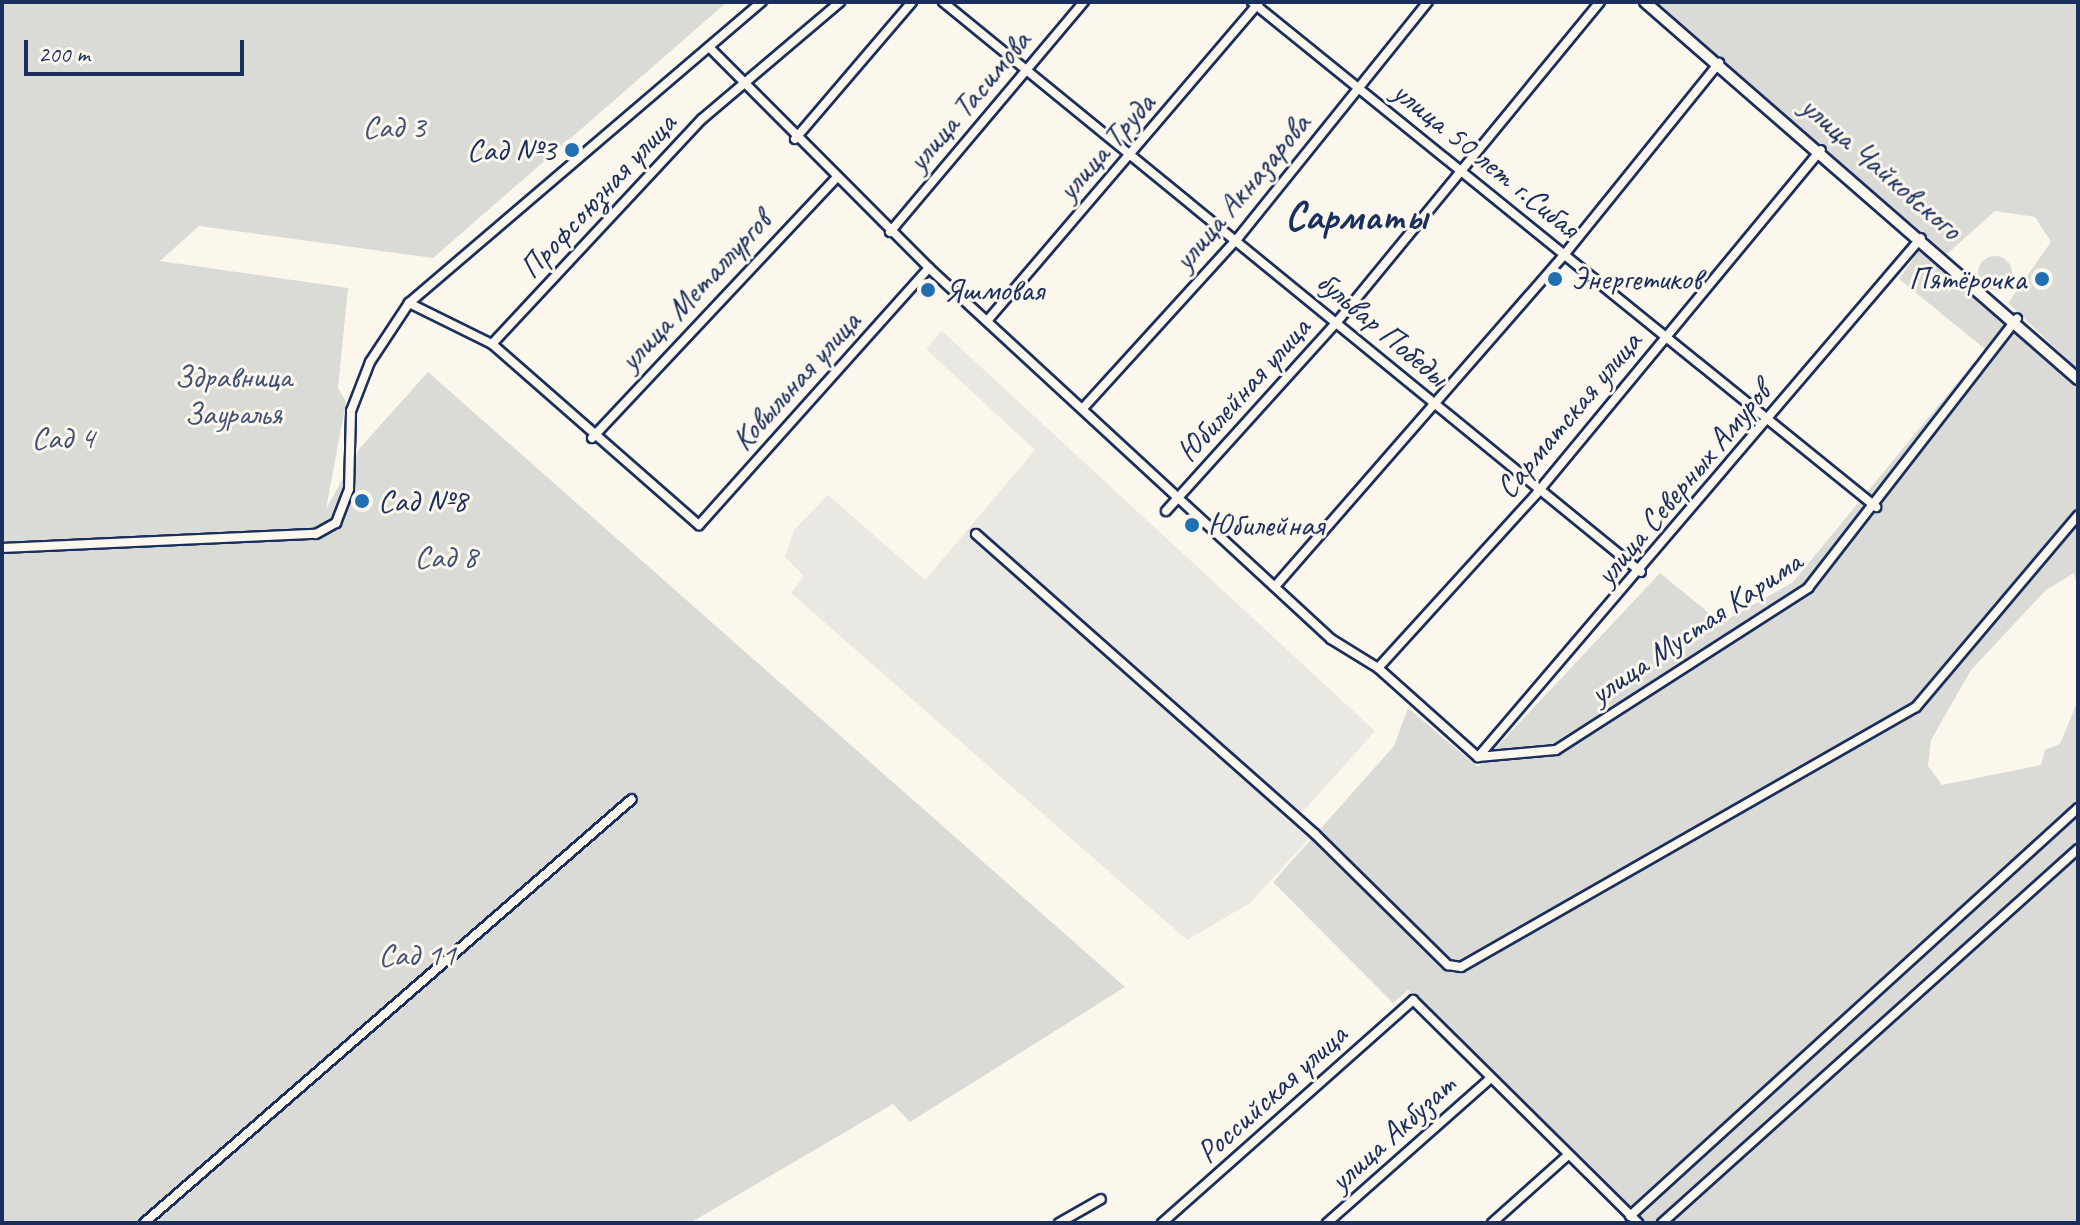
<!DOCTYPE html>
<meta charset="utf-8">
<style>
body{margin:0}
#map{position:relative;width:2080px;height:1225px;overflow:hidden;background:#fbf7ec;font-family:Caveat,sans-serif}
div>[style]{position:absolute}
.built>*{inset:0;background:#eae8e2}
.green>*{inset:0;background:#dadad7}
.round{border-radius:50%}
.roads{filter:drop-shadow(2px 0 #1b2f5e) drop-shadow(-2px 0 #1b2f5e) drop-shadow(0 2px #1b2f5e) drop-shadow(0 -2px #1b2f5e)}
.minor>*{height:8px;margin:-4px;padding:0 4px;transform-origin:4px;border-radius:4px;background:#fbf7ec}
.tertiary>*{height:10px;margin:-5px;padding:0 5px;transform-origin:5px;border-radius:5px;background:#fbf7ec}
.dots>*{width:22px;height:22px;translate:-50% -50%;box-sizing:border-box;border:4px solid #fbf7ec;border-radius:50%}
span{translate:-50% -50%;white-space:nowrap;text-align:center;line-height:1.15;-webkit-text-stroke:6px #fbf7ec;paint-order:stroke}
.street-label{font-size:32px;color:#1b2f5e}
.park-label{font-size:32px;color:#415176}
.poi-label{font-size:32px;color:#1b2f5e}
.right{translate:-100% -50%;text-align:right}
.left{translate:0 -50%;text-align:left}
.district-label{font-size:40px;color:#1b2f5e;font-weight:700}
.frame{position:absolute;inset:0;border:4px solid #1b2f5e;pointer-events:none}
.scale{position:absolute;left:24px;top:40px;width:220px;height:36px;box-sizing:border-box;border:4px solid #1b2f5e;border-top:0;padding-left:10px;font-size:24px;line-height:28px;white-space:nowrap;color:#1b2f5e;-webkit-text-stroke:6px #fbf7ec;paint-order:stroke}
</style>
<div id="map">
<div class="built">
<i style="clip-path:polygon(942px 331px,1375px 731px,1300px 815px,1316px 831px,1250px 903px,1187px 940px,791px 593px,804px 576px,785px 557px,794px 530px,828px 495px,925px 580px,1035px 450px,926px 349px)"></i>
</div>
<div class="green">
<i style="clip-path:polygon(2px 2px,727px 2px,433px 258px,199px 226px,160px 261px,348px 288px,338px 388px,346px 402px,326px 509px,359px 449px,428px 372px,1125px 987px,910px 1122px,893px 1104px,690px 1223px,2px 1223px)"></i>
<i style="clip-path:polygon(1653px 2px,2078px 2px,2078px 370px,2008px 303px,2051px 242px,2035px 217px,1995px 211px,1947px 254px)"></i>
<i style="clip-path:polygon(1920px 249px,2078px 387px,2078px 589px,2074px 573px,2046px 590px,1971px 670px,1931px 740px,1928px 766px,1942px 785px,2041px 765px,2045px 750px,2060px 744px,2078px 700px,2078px 852px,2071px 857px,2078px 864px,2078px 1223px,1645px 1223px,1408px 990px,1393px 1003px,1273px 882px,1394px 746px,1408px 708px,1478px 767px,1660px 573px,1721px 623px,1793px 582px,1985px 349px,1899px 279px)"></i>
<i class="round" style="left:1978px;top:256px;width:34px;height:34px"></i>
</div>
<div class="roads">
<div class="minor">
<i style="left:943px;top:2px;width:901px;rotate:39.24deg"></i>
<i style="left:1252px;top:2px;width:803px;rotate:38.98deg"></i>
<i style="left:709px;top:47px;width:312px;rotate:45.1deg"></i>
<i style="left:929px;top:268px;width:547px;rotate:42.7deg"></i>
<i style="left:1331px;top:639px;width:55px;rotate:31.7deg"></i>
<i style="left:1378px;top:668px;width:134px;rotate:41.7deg"></i>
<i style="left:795px;top:139px;width:180px;rotate:-49.5deg"></i>
<i style="left:890px;top:232px;width:301px;rotate:-49.9deg"></i>
<i style="left:409px;top:303px;width:93px;rotate:26.3deg"></i>
<i style="left:492px;top:344px;width:275px;rotate:41.2deg"></i>
<i style="left:699px;top:525px;width:345px;rotate:-48.2deg"></i>
<i style="left:987px;top:321px;width:418px;rotate:-49.5deg"></i>
<i style="left:492px;top:344px;width:308px;rotate:-47deg"></i>
<i style="left:702px;top:119px;width:181px;rotate:-40.3deg"></i>
<i style="left:1085px;top:406px;width:227px;rotate:-47.7deg"></i>
<i style="left:1238px;top:238px;width:303px;rotate:-51.2deg"></i>
<i style="left:592px;top:438px;width:355px;rotate:-46.8deg"></i>
<i style="left:1166px;top:511px;width:255px;rotate:-47.9deg"></i>
<i style="left:1337px;top:322px;width:414px;rotate:-50.6deg"></i>
<i style="left:976px;top:534px;width:453px;rotate:41.5deg"></i>
<i style="left:1315px;top:834px;width:187px;rotate:44.6deg"></i>
<i style="left:1448px;top:965px;width:13px;rotate:9deg"></i>
<i style="left:1461px;top:967px;width:524px;rotate:-29.74deg"></i>
<i style="left:1916px;top:707px;width:251px;rotate:-49.8deg"></i>
<i style="left:2px;top:548px;width:314px;rotate:-2.6deg"></i>
<i style="left:316px;top:534px;width:23px;rotate:-29deg"></i>
<i style="left:336px;top:523px;width:36px;rotate:-69deg"></i>
<i style="left:349px;top:489px;width:78px;rotate:-88.5deg"></i>
<i style="left:351px;top:411px;width:53px;rotate:-68.8deg"></i>
<i style="left:370px;top:362px;width:71px;rotate:-56.5deg"></i>
<i style="left:409px;top:303px;width:464px;rotate:-40.5deg"></i>
<i style="left:1278px;top:583px;width:435px;rotate:-48.9deg"></i>
<i style="left:1564px;top:255px;width:247px;rotate:-51.1deg"></i>
<i style="left:1378px;top:668px;width:236px;rotate:-47.7deg"></i>
<i style="left:1537px;top:493px;width:445px;rotate:-50.4deg"></i>
<i style="left:1478px;top:757px;width:78px;rotate:-5.1deg"></i>
<i style="left:1556px;top:750px;width:300px;rotate:-32.7deg"></i>
<i style="left:1808px;top:588px;width:341px;rotate:-52.2deg"></i>
<i style="left:1478px;top:757px;width:682px;rotate:-49.52deg"></i>
<i style="left:1630px;top:1216px;width:606px;rotate:-42.32deg"></i>
<i style="left:144px;top:1223px;width:646px;rotate:-40.99deg"></i>
<i style="left:1059px;top:1223px;width:48px;rotate:-29.7deg"></i>
<i style="left:1162px;top:1223px;width:336px;rotate:-41.6deg"></i>
<i style="left:1413px;top:1000px;width:317px;rotate:44.7deg"></i>
<i style="left:1327px;top:1223px;width:217px;rotate:-41.5deg"></i>
<i style="left:1492px;top:1223px;width:102px;rotate:-41.8deg"></i>
<i style="left:1662px;top:1223px;width:559px;rotate:-41.96deg"></i>
</div>
<div class="tertiary">
<i style="left:1645px;top:2px;width:574px;rotate:41.05deg"></i>
</div>
</div>
<div class="dots">
<i style="left:572px;top:150px;background:#1f6fb2"></i>
<i style="left:1555px;top:279px;background:#1f6fb2"></i>
<i style="left:2042px;top:279px;background:#1f6fb2"></i>
<i style="left:928px;top:290px;background:#1f6fb2"></i>
<i style="left:362px;top:501px;background:#1f6fb2"></i>
<i style="left:1192px;top:525px;background:#1f6fb2"></i>
</div>
<div class="street-label">
<span style="left:969px;top:101px;rotate:-50deg">улица Тасимова</span>
<span style="left:1106px;top:147px;rotate:-49deg">улица Труда</span>
<span style="left:1486px;top:160px;rotate:39deg">улица 50 лет г.Сибая</span>
<span style="left:1881px;top:168px;rotate:41deg">улица Чайковского</span>
<span style="left:1242px;top:192px;rotate:-50deg">улица Акназарова</span>
<span style="left:598px;top:196px;rotate:-47deg">Профсоюзная улица</span>
<span style="left:695px;top:291px;rotate:-47deg">улица Металлургов</span>
<span style="left:1382px;top:329px;rotate:40deg">бульвар Победы</span>
<span style="left:796px;top:381px;rotate:-48deg">Ковыльная улица</span>
<span style="left:1244px;top:390px;rotate:-48deg">Юбилейная улица</span>
<span style="left:1569px;top:415px;rotate:-50deg">Сарматская улица</span>
<span style="left:1683px;top:484px;rotate:-50deg">улица Северных Амуров</span>
<span style="left:1696px;top:628px;rotate:-34deg">улица Мустая Карима</span>
<span style="left:1272px;top:1094px;rotate:-42deg">Российская улица</span>
<span style="left:1393px;top:1133px;rotate:-42deg">улица Акбузат</span>
</div>
<div class="park-label">
<span style="left:394px;top:127px">Сад 3</span>
<span style="left:233px;top:396px">Здравница<br>Зауралья</span>
<span style="left:63px;top:438px">Сад 4</span>
<span style="left:446px;top:557px">Сад 8</span>
<span style="left:417px;top:955px">Сад 11</span>
</div>
<div class="poi-label">
<span class="right" style="left:556px;top:150px">Сад №3</span>
<span class="left" style="left:1571px;top:279px">Энергетиков</span>
<span class="right" style="left:2026px;top:279px">Пятёрочка</span>
<span class="left" style="left:944px;top:290px">Яшмовая</span>
<span class="left" style="left:378px;top:501px">Сад №8</span>
<span class="left" style="left:1208px;top:525px">Юбилейная</span>
</div>
<div class="district-label">
<span style="left:1356px;top:216px">Сарматы</span>
</div>
<div class="frame"></div>
<div class="scale">200 m</div>
</div>
